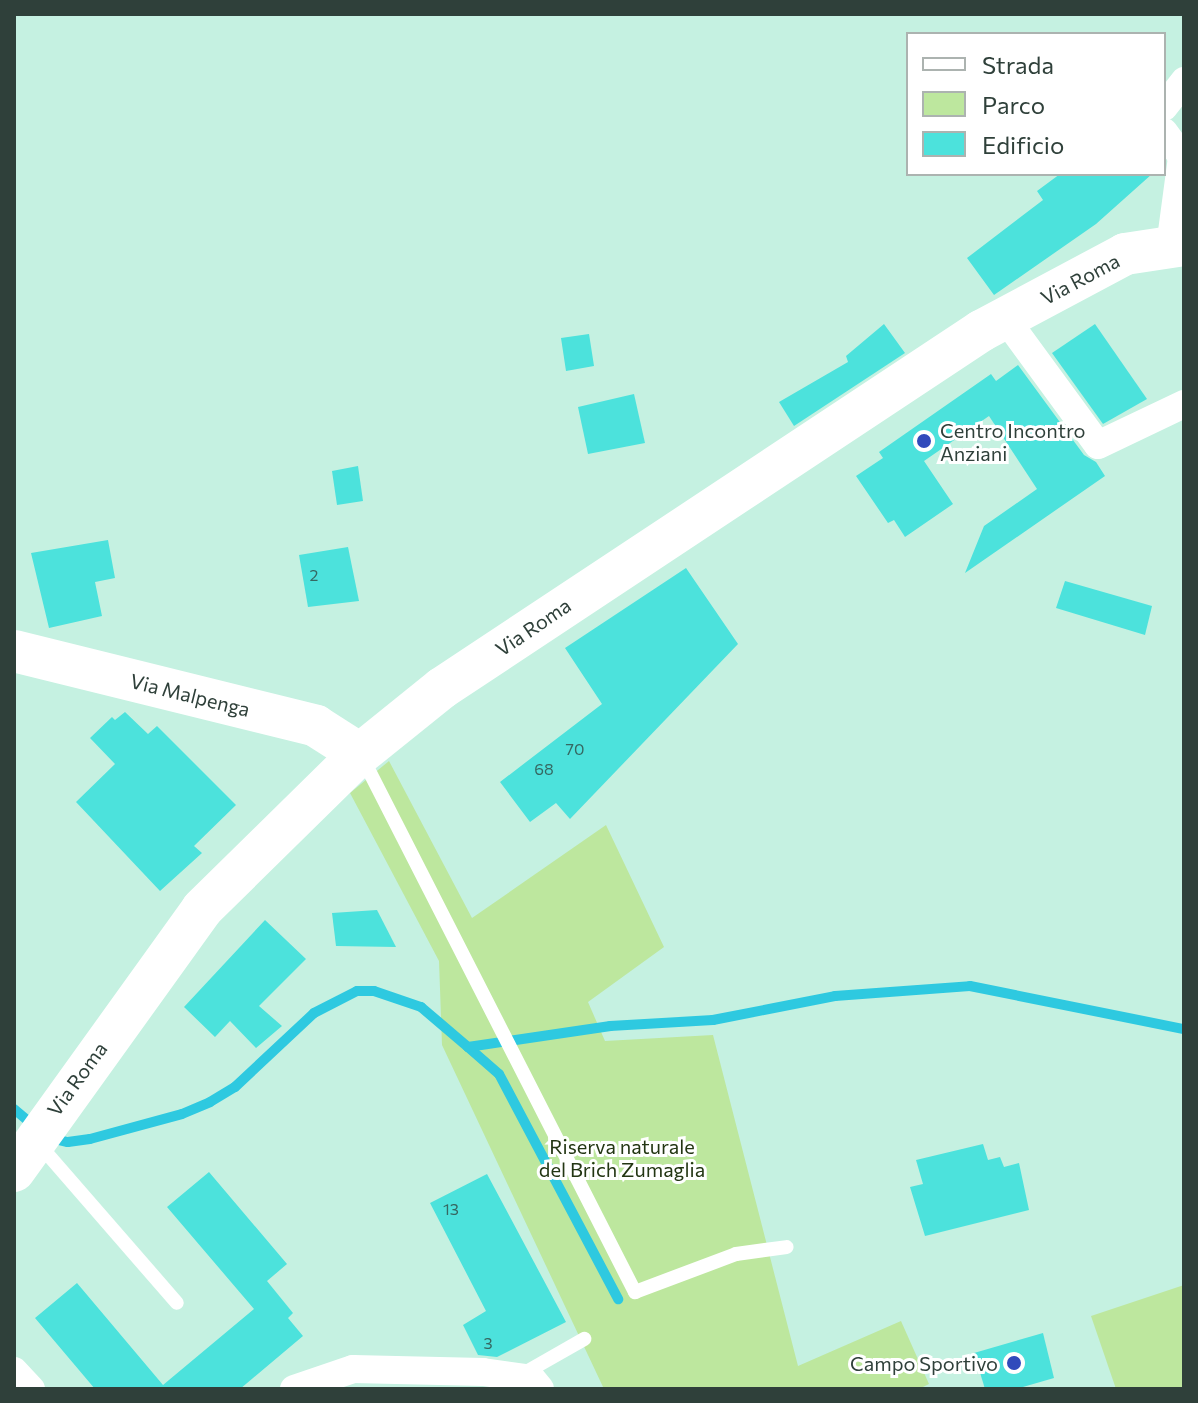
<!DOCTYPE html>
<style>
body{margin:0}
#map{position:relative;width:1198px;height:1403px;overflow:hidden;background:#c5f1e1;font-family:Commissioner,sans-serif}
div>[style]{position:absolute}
.green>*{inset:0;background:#bde79e}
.stream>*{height:10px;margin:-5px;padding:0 5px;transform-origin:5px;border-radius:5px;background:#2ec9e0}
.building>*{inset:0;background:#4ce2dc}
.lane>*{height:14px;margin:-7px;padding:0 7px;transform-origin:7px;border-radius:7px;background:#fff}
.street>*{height:28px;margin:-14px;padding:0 14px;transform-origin:14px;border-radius:14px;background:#fff}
.secondary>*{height:42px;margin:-21px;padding:0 21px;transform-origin:21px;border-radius:21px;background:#fff}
.dots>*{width:22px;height:22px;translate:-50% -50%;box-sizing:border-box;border:4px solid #fff;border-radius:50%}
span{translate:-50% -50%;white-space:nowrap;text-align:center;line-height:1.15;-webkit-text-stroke:6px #fff;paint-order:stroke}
.number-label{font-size:16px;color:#366862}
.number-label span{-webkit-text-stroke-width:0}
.street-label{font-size:20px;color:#2f403a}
.poi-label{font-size:20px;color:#2f403a}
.left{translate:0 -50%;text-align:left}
.right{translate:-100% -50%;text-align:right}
.park-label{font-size:20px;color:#233613}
.frame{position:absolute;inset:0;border:16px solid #2f403a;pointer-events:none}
.legend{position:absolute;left:906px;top:32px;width:260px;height:144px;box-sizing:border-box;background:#fff;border:2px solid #acb3b0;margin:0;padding:10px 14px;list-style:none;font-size:24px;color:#2f403a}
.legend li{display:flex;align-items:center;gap:16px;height:40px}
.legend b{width:40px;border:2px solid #acb3b0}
</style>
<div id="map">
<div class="green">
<i style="clip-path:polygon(389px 761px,472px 918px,606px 825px,664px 947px,588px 1002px,605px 1041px,713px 1035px,798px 1366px,901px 1321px,929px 1384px,919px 1389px,604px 1389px,442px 1045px,439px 961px,350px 793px)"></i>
<i style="clip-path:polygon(1184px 1285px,1184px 1389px,1116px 1389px,1091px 1316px)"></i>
</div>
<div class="stream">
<i style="left:468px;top:1047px;width:41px;rotate:41.1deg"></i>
<i style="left:499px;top:1074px;width:255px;rotate:62.1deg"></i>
<i style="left:14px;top:1109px;width:26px;rotate:40deg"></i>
<i style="left:50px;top:1138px;width:18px;rotate:13deg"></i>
<i style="left:68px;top:1142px;width:22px;rotate:-8deg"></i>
<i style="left:90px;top:1139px;width:95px;rotate:-15.2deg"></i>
<i style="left:182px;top:1114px;width:30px;rotate:-23deg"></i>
<i style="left:210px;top:1102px;width:29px;rotate:-31deg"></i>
<i style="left:235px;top:1087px;width:108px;rotate:-43.1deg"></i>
<i style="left:314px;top:1013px;width:48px;rotate:-27.1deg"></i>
<i style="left:357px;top:991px;width:17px"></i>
<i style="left:374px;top:991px;width:50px;rotate:18.8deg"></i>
<i style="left:421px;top:1007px;width:62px;rotate:40.4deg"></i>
<i style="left:468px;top:1047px;width:144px;rotate:-8.4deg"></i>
<i style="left:610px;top:1026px;width:103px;rotate:-3.3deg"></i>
<i style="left:713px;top:1020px;width:124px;rotate:-11.1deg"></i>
<i style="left:835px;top:996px;width:135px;rotate:-4.2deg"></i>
<i style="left:970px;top:986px;width:218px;rotate:11.4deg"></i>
</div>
<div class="building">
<i style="clip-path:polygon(1060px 174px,1152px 174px,1096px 224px,994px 295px,967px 258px,1043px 200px,1037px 191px)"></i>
<i style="clip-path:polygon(884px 324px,905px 353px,794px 426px,779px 402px,848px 362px,846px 356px)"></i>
<i style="clip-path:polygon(1095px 324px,1147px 399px,1103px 424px,1052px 353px)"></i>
<i style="clip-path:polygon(589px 334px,594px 366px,566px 371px,561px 338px)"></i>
<i style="clip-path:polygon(1018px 365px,1084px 455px,1096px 462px,1105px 476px,965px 573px,984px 526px,1037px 489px,989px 416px,924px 461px,953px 504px,905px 537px,894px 520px,888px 523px,856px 476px,883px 458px,879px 452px,991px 374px,996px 381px)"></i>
<i style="clip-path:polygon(634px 394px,645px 443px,588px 454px,578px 407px)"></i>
<i style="clip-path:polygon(358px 466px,363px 501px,337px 505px,332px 471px)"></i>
<i style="clip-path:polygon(108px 540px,115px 578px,95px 582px,102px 616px,49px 628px,31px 553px)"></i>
<i style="clip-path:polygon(348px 547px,359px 601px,308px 607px,299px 555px)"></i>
<i style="clip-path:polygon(686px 568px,738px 644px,570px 819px,556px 803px,530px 822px,500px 782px,602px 704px,565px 648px)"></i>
<i style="clip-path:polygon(1065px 581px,1152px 606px,1145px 635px,1056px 608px)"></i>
<i style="clip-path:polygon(125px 712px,148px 734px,157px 726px,236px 805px,194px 846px,202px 853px,160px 891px,76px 802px,115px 764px,90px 738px,112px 717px,115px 720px)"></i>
<i style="clip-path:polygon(377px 910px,396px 947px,336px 946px,332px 913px)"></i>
<i style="clip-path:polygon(265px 920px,306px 959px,259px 1006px,282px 1026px,256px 1048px,230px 1021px,215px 1037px,184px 1007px)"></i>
<i style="clip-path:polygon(983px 1144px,988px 1160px,1000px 1157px,1004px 1167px,1019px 1163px,1029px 1210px,925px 1236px,910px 1187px,923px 1184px,916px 1160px)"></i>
<i style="clip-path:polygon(209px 1172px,287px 1264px,267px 1281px,293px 1313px,288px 1318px,303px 1336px,240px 1389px,95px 1389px,35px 1318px,77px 1283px,163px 1385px,254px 1309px,167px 1207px)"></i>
<i style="clip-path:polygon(487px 1174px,566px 1322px,497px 1357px,478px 1355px,463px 1325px,486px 1311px,430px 1203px)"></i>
<i style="clip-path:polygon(1043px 1333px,1054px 1378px,1016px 1389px,985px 1389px,974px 1353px)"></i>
</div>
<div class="lane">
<i style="left:362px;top:757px;width:601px;rotate:62.97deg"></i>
<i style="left:635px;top:1292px;width:108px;rotate:-20.6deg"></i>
<i style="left:736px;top:1254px;width:51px;rotate:-7.8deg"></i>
<i style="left:37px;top:1142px;width:213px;rotate:49deg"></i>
<i style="left:521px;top:1375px;width:73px;rotate:-29.7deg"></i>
</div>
<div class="street">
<i style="left:1164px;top:107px;width:33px;rotate:-52deg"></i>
<i style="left:1164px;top:132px;width:31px;rotate:54deg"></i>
<i style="left:1182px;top:157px;width:91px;rotate:97.6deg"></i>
<i style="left:1005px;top:318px;width:157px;rotate:53.8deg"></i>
<i style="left:1098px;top:445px;width:95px;rotate:-25.5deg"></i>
<i style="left:14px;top:1371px;width:25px;rotate:47deg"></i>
<i style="left:294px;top:1389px;width:62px;rotate:-18.7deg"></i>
<i style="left:353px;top:1369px;width:130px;rotate:1.3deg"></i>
<i style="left:483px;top:1372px;width:49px;rotate:8.1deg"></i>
<i style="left:532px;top:1379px;width:13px;rotate:51deg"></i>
</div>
<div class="secondary">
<i style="left:14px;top:651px;width:311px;rotate:13.9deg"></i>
<i style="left:316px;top:726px;width:52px;rotate:32.5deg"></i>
<i style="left:14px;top:1171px;width:322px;rotate:-54.3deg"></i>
<i style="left:202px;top:909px;width:221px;rotate:-44.5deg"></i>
<i style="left:360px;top:754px;width:105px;rotate:-38.8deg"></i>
<i style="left:442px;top:688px;width:647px;rotate:-33.52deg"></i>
<i style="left:981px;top:331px;width:163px;rotate:-28.1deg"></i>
<i style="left:1125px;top:254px;width:60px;rotate:-8.7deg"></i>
</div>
<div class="dots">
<i style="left:924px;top:441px;background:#314abb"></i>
<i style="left:1014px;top:1363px;background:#314abb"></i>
</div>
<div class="number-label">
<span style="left:314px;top:575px">2</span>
<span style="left:575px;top:749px">70</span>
<span style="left:544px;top:769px">68</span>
<span style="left:451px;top:1209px">13</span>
<span style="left:488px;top:1343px">3</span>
</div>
<div class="street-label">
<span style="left:1080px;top:279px;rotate:-28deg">Via Roma</span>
<span style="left:533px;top:627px;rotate:-34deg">Via Roma</span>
<span style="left:190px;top:695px;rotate:14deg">Via Malpenga</span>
<span style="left:77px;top:1079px;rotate:-54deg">Via Roma</span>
</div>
<div class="poi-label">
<span class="left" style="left:940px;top:442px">Centro Incontro<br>Anziani</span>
<span class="right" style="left:998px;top:1363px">Campo Sportivo</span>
</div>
<div class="park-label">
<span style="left:622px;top:1158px">Riserva naturale<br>del Brich Zumaglia</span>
</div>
<div class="frame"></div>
<ul class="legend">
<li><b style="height:10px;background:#fff"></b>Strada</li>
<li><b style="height:22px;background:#bde79e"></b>Parco</li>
<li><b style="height:22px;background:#4ce2dc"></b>Edificio</li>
</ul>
</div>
